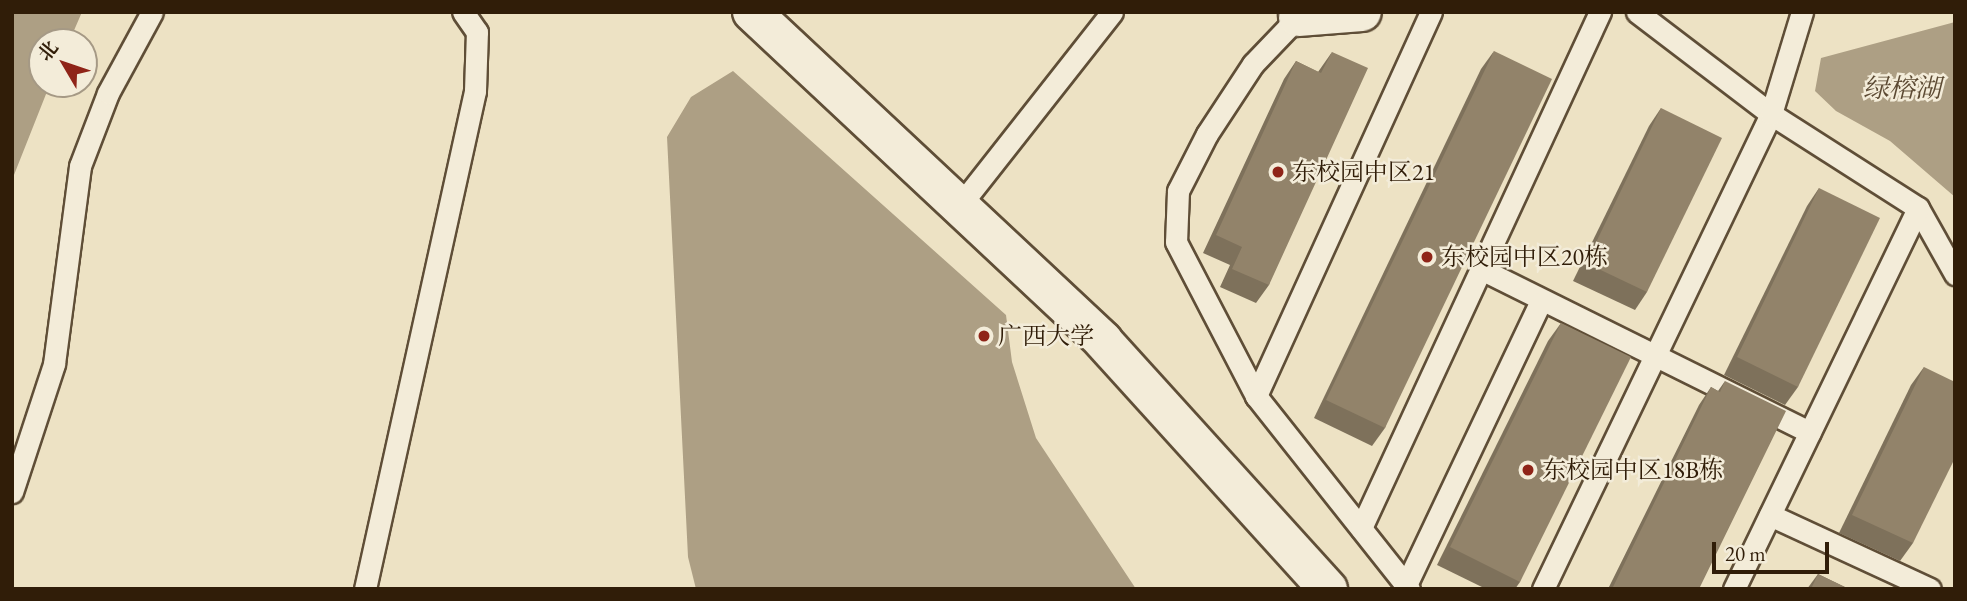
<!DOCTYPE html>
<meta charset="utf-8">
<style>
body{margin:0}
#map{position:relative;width:1967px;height:601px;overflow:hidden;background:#ede2c4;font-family:"EB Garamond","Noto Serif SC",serif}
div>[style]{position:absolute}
.water>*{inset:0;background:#ad9f84}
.roads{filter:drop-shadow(2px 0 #5f4e37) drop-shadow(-2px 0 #5f4e37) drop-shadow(0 2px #5f4e37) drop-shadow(0 -2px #5f4e37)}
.lane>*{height:21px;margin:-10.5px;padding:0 10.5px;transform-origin:10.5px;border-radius:10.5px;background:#f3ecd9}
.street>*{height:38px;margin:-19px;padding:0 19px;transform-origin:19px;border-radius:19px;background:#f3ecd9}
.wall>*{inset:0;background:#7e715b}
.building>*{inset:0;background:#92836a}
.dots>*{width:19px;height:19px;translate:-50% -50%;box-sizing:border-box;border:4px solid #f3ecd9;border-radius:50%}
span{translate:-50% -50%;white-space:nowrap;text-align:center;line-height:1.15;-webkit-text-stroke:5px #f3ecd9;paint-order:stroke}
.poi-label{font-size:24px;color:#301d08}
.left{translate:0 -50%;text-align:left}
.water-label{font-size:26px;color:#5c4a33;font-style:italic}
.frame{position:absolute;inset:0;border:14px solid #301d08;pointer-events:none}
.north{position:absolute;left:28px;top:28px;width:70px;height:70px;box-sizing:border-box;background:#f3ecd9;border:2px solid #a59985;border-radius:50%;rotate:309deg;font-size:19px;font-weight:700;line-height:28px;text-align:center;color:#301d08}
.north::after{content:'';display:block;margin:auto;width:24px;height:32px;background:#8f2418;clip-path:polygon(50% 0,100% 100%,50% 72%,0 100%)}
.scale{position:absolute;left:1712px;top:542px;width:117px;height:32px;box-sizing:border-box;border:4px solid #301d08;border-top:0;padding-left:9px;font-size:21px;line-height:24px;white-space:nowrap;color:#301d08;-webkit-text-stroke:5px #f3ecd9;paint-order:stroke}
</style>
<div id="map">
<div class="water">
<i style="clip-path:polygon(12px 12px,82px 12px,69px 42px,42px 42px,42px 84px,50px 84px,12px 180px)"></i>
<i style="clip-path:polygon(1955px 22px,1955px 197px,1890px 141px,1836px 111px,1815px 91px,1821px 58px)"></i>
<i style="clip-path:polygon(733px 71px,1006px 315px,1012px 362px,1036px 438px,1136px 589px,696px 589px,688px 557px,667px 137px,691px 97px)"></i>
</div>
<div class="roads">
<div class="lane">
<i style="left:1637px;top:12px;width:168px;rotate:37.3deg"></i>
<i style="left:1771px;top:114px;width:174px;rotate:32.6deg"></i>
<i style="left:1918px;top:208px;width:76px;rotate:60.7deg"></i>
<i style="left:1298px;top:17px;width:65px;rotate:133.8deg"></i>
<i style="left:1253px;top:64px;width:84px;rotate:123.3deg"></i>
<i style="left:1207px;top:134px;width:64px;rotate:117deg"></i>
<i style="left:1178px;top:191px;width:51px;rotate:92.2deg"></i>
<i style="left:1176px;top:242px;width:174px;rotate:62.5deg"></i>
<i style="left:1256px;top:396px;width:246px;rotate:51.6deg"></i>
<i style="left:961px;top:204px;width:244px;rotate:-51.8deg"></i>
<i style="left:1481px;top:269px;width:367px;rotate:26.4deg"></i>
<i style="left:1256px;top:396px;width:422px;rotate:-65.5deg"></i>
<i style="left:12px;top:492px;width:135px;rotate:-71.8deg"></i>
<i style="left:54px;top:364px;width:200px;rotate:-82.5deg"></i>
<i style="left:80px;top:166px;width:78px;rotate:-69deg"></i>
<i style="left:108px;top:93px;width:92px;rotate:-61.5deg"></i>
<i style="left:1770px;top:515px;width:176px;rotate:24.8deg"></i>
<i style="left:1361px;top:528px;width:569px;rotate:-65.15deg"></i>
<i style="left:1406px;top:585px;width:312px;rotate:-64.6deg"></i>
<i style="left:365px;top:589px;width:510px;rotate:-77.54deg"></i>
<i style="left:475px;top:91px;width:59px;rotate:-88.1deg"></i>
<i style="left:477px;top:32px;width:24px;rotate:-125deg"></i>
<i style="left:1543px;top:589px;width:527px;rotate:-64.36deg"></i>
<i style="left:1771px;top:114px;width:107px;rotate:-73.1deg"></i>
<i style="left:1734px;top:589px;width:423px;rotate:-64.2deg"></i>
</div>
<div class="street">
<i style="left:752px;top:12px;width:481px;rotate:43.1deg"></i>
<i style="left:1103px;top:341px;width:335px;rotate:47.8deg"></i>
<i style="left:1298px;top:17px;width:64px;rotate:-4.5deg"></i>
</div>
</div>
<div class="wall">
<i style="clip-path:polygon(1494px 51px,1385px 428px,1372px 446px,1314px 418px,1481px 69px)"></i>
<i style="clip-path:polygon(1332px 52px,1269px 285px,1256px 303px,1220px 287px,1230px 265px,1203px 253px,1284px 79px,1296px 61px,1318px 72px)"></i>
<i style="clip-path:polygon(1661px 108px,1647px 292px,1635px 310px,1573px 281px,1649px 126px)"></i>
<i style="clip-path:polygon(1819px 188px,1798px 387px,1785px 405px,1724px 375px,1807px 206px)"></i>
<i style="clip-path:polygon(1561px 323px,1520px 582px,1515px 589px,1486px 589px,1437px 565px,1548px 341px)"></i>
<i style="clip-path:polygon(1924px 367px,1913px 543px,1900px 561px,1839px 533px,1911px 385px)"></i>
<i style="clip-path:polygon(1725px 381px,1699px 589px,1608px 589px,1699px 405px,1711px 387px,1718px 391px)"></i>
<i style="clip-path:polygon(1818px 574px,1849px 589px,1807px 589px)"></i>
</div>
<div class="building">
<i style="clip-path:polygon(1494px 51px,1552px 79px,1385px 428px,1326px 400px)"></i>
<i style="clip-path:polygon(1332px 52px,1368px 68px,1269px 285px,1232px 269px,1242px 247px,1216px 235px,1296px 61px,1321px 73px)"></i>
<i style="clip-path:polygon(1661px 108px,1722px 138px,1647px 292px,1586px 263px)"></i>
<i style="clip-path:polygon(1819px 188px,1880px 218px,1798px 387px,1737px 357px)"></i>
<i style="clip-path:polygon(1561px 323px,1631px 357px,1520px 582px,1450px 547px)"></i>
<i style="clip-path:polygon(1924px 367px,1955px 382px,1955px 458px,1913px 543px,1852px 515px)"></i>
<i style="clip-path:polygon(1725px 381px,1786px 411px,1699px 589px,1612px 589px,1711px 387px,1720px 392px)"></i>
<i style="clip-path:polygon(1818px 574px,1849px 589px,1811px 589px)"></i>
</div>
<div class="dots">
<i style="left:1278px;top:172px;background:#8f2418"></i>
<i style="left:1427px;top:257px;background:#8f2418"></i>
<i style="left:984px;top:336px;background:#8f2418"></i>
<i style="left:1528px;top:470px;background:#8f2418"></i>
</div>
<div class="poi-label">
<span class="left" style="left:1292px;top:172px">东校园中区21</span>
<span class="left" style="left:1441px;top:257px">东校园中区20栋</span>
<span class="left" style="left:998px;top:336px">广西大学</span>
<span class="left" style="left:1542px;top:470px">东校园中区18B栋</span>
</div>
<div class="water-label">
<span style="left:1902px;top:89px">绿榕湖</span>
</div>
<div class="frame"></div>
<div class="north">北</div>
<div class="scale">20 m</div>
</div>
